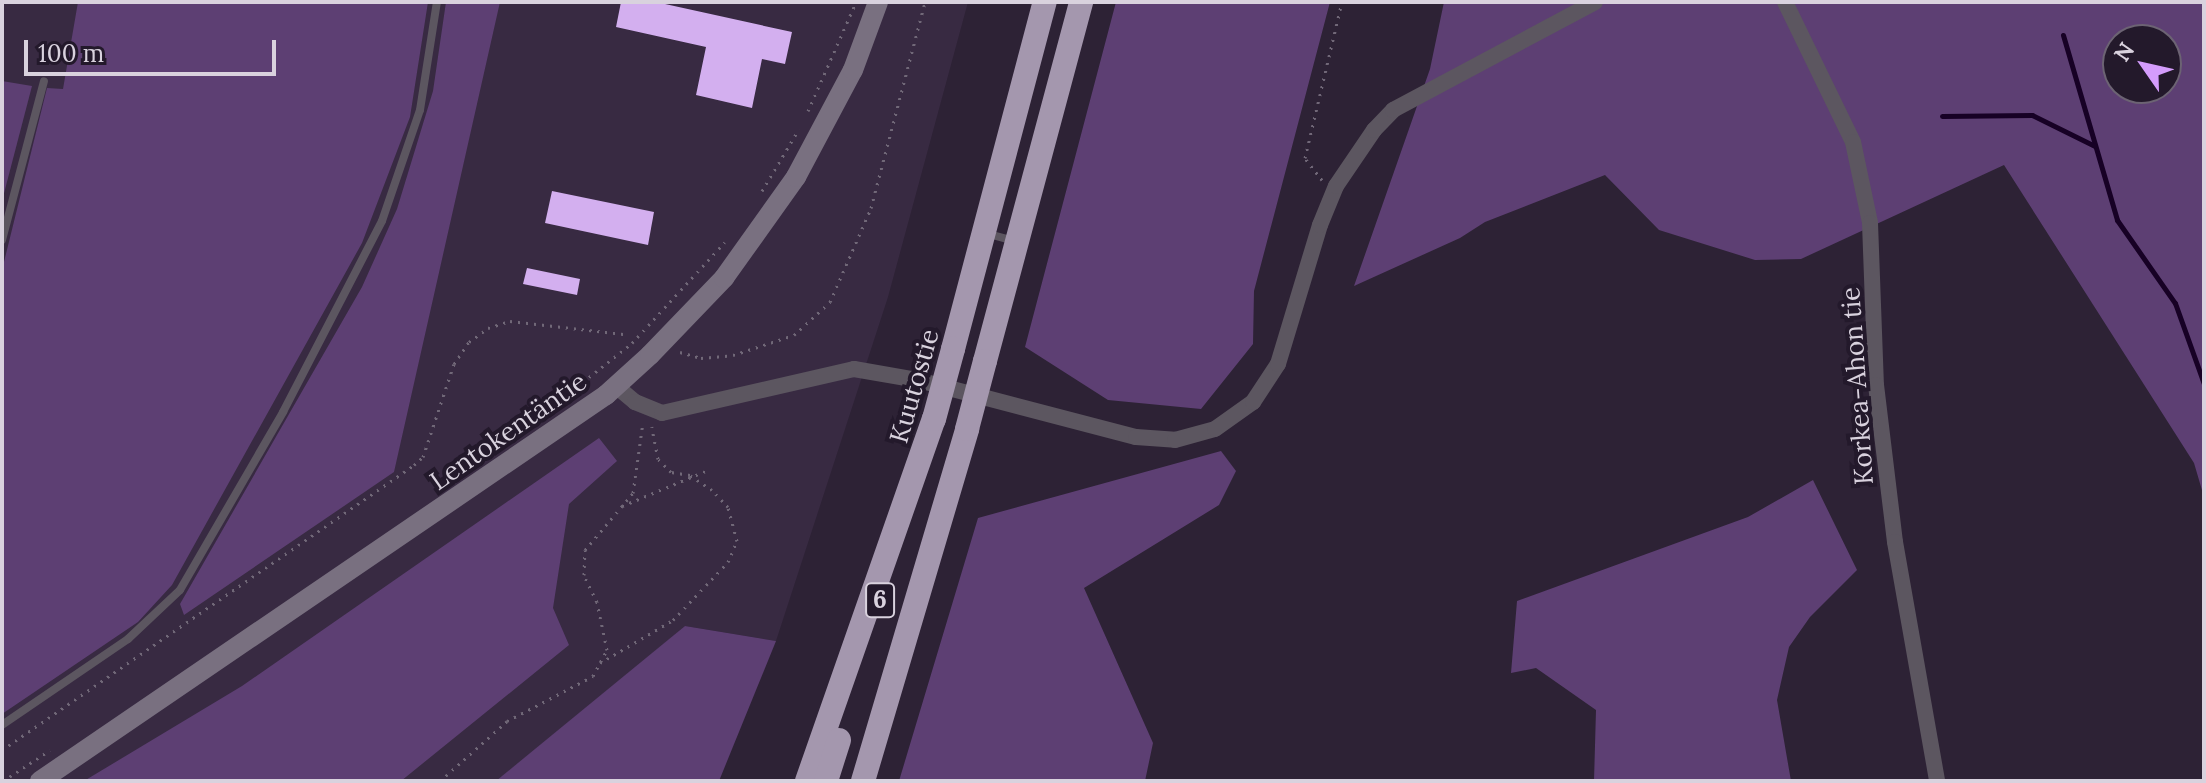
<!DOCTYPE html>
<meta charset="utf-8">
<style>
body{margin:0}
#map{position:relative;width:2206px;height:783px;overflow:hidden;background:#2d2235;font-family:Lora,serif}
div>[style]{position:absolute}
.built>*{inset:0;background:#382a42}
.green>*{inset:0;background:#5d3f73}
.stream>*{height:5px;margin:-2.5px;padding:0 2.5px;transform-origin:2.5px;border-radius:2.5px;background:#170125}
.building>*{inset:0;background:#d3afef}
.path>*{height:3px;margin-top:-1.5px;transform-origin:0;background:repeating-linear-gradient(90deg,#716878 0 2px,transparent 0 8px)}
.lane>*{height:8px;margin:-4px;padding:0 4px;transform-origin:4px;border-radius:4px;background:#5c5660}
.street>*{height:16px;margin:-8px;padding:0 8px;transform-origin:8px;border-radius:8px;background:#5c5660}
.secondary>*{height:20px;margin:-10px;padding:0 10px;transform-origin:10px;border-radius:10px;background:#797080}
.highway>*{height:24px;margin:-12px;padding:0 12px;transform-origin:12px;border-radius:12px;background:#a497ae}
.highway-bridge>*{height:24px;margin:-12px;padding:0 12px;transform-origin:12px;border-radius:12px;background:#a497ae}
span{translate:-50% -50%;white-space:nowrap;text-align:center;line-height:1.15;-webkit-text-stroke:8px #23192b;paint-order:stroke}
.shield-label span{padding:2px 6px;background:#23192b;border:2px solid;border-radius:6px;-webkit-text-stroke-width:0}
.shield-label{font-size:24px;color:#d9d2de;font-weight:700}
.street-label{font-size:26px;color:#d9d2de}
.frame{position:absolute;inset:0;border:4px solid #d9d2de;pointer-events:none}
.north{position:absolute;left:2102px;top:24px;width:80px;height:80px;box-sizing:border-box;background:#23192b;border:2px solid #6c6373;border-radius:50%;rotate:304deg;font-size:22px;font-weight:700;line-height:32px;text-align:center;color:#d9d2de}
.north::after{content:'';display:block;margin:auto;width:28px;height:36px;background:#d49cfc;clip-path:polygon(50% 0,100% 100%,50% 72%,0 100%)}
.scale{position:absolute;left:24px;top:40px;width:252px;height:36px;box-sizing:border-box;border:4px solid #d9d2de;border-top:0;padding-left:10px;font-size:24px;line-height:28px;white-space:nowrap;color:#d9d2de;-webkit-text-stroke:6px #23192b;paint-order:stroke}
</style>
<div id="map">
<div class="built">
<i style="clip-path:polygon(2px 2px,968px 2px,888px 297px,776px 641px,685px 626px,502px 781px,2px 781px)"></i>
</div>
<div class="green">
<i style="clip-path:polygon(78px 2px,428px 2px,410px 117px,362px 243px,172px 585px,138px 622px,2px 714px,2px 270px,47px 88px,63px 89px)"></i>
<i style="clip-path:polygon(446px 2px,500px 2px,394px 472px,184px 615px,180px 604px,362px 287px,397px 209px,433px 91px)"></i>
<i style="clip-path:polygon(1116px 2px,1330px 2px,1254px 291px,1253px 344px,1201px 409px,1108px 400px,1025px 347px)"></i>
<i style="clip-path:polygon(evenodd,1444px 2px,2204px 2px,2204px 497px,2194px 463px,2004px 165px,1801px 259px,1755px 260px,1659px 230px,1605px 175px,1485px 222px,1460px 238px,1354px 286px,1430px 69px,1444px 2px,2118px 40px,2166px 40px,2166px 88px,2118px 88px,2118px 40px)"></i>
<i style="clip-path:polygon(2px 81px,32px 86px,2px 201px)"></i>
<i style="clip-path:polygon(599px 438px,617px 461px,569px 504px,553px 608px,569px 645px,401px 781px,84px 781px,242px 686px)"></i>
<i style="clip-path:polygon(1221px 451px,1236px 471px,1219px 505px,1084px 588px,1153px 743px,1145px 781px,899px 781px,978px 518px)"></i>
<i style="clip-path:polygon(1813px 480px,1857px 570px,1810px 617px,1789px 647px,1777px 700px,1791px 781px,1594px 781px,1596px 710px,1536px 668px,1511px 673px,1517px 601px,1748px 517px)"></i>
<i style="clip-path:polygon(685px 626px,776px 641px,719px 781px,496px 781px)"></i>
</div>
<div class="stream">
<i style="left:2063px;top:35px;width:193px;rotate:73.7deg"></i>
<i style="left:2117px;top:220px;width:101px;rotate:55.1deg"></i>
<i style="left:2175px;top:303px;width:86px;rotate:70.3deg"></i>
<i style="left:1942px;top:116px;width:90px;rotate:-0.6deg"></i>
<i style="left:2032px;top:115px;width:70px;rotate:26.2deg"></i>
</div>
<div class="building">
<i style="clip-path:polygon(621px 2px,656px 2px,792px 32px,785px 64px,762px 59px,752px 108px,696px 95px,706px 47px,616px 27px)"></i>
<i style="clip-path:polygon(552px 191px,654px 212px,648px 245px,545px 223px)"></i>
<i style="clip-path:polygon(527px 268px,580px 279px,577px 295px,523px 284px)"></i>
</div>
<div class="path">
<i style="left:808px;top:111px;width:119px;rotate:-66.2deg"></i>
<i style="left:1322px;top:180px;width:28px;rotate:-128deg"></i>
<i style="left:1305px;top:158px;width:160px;rotate:-76.7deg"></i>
<i style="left:762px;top:191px;width:72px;rotate:-59.2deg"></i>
<i style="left:680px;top:352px;width:22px;rotate:16deg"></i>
<i style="left:701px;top:358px;width:32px;rotate:-5deg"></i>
<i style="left:733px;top:355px;width:64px;rotate:-18.2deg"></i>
<i style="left:794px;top:335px;width:49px;rotate:-42.5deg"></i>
<i style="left:830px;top:302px;width:103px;rotate:-66.4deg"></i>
<i style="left:871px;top:208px;width:213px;rotate:-75.3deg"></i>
<i style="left:545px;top:412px;width:111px;rotate:-38.4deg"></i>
<i style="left:632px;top:343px;width:137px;rotate:-47.4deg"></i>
<i style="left:622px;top:506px;width:93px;rotate:-22.7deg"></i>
<i style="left:600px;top:663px;width:85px;rotate:-30.5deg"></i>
<i style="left:673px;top:620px;width:80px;rotate:-46.5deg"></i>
<i style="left:728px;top:562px;width:23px;rotate:-67deg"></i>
<i style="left:737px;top:541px;width:35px;rotate:-105deg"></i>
<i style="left:728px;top:507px;width:23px;rotate:-133deg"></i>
<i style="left:712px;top:490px;width:27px;rotate:-146deg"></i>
<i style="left:690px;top:475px;width:19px;rotate:-171deg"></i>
<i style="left:671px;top:472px;width:18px;rotate:-135deg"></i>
<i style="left:658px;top:459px;width:33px;rotate:-101deg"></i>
<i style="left:2px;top:750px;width:501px;rotate:-34.67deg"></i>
<i style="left:414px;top:465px;width:12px;rotate:-42deg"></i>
<i style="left:423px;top:457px;width:98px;rotate:-71.6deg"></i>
<i style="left:454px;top:364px;width:27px;rotate:-56deg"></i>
<i style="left:469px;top:342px;width:24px;rotate:-36deg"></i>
<i style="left:488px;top:328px;width:23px;rotate:-18deg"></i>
<i style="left:510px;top:321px;width:114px;rotate:6.6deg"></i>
<i style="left:3px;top:781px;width:56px;rotate:-33.4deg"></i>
<i style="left:440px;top:781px;width:90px;rotate:-41.8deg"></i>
<i style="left:507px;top:721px;width:97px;rotate:-27.6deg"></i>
<i style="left:593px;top:676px;width:30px;rotate:-62deg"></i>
<i style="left:607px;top:650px;width:49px;rotate:-101.8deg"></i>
<i style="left:597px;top:602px;width:30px;rotate:-116deg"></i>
<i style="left:584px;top:575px;width:25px;rotate:-88deg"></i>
<i style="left:585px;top:550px;width:75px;rotate:-49.9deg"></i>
<i style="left:633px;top:493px;width:72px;rotate:-82deg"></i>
</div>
<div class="lane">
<i style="left:985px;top:233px;width:30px;rotate:15deg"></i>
<i style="left:2px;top:240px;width:164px;rotate:-75.2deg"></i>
<i style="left:2px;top:725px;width:153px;rotate:-34.3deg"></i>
<i style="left:128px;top:639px;width:71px;rotate:-43.3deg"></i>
<i style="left:180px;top:590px;width:206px;rotate:-59.9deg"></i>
<i style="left:283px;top:412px;width:215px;rotate:-62.6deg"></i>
<i style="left:382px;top:221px;width:117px;rotate:-71.1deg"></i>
<i style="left:420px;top:110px;width:109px;rotate:-81.1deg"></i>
</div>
<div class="street">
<i style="left:1785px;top:2px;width:156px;rotate:64.1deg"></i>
<i style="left:1853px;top:142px;width:83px;rotate:78.1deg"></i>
<i style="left:1870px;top:223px;width:162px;rotate:87.9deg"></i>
<i style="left:1876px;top:385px;width:158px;rotate:83.1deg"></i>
<i style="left:1895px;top:542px;width:243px;rotate:80deg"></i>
<i style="left:616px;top:386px;width:25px;rotate:40deg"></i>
<i style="left:635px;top:402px;width:29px;rotate:22deg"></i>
<i style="left:662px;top:413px;width:197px;rotate:-12.9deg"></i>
<i style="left:854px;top:369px;width:65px;rotate:9.8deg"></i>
<i style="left:918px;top:380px;width:225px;rotate:14.7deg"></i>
<i style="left:1136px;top:437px;width:39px;rotate:4deg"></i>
<i style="left:1175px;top:440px;width:41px;rotate:-15.4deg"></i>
<i style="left:1215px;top:429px;width:47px;rotate:-35.4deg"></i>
<i style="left:1253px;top:402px;width:45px;rotate:-56.7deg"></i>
<i style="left:1278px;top:364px;width:145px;rotate:-73.2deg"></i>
<i style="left:1320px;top:225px;width:42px;rotate:-67.7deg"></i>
<i style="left:1336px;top:186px;width:68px;rotate:-55.8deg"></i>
<i style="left:1374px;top:130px;width:28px;rotate:-46deg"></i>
<i style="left:1393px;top:110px;width:229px;rotate:-28.1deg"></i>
</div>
<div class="secondary">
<i style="left:40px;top:781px;width:685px;rotate:-34.29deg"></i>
<i style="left:606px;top:395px;width:59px;rotate:-42.3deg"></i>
<i style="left:650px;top:355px;width:107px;rotate:-46.1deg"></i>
<i style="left:724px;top:278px;width:124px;rotate:-54.5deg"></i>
<i style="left:796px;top:177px;width:121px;rotate:-62deg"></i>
<i style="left:853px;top:70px;width:72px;rotate:-69.8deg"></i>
</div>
<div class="highway">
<i style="left:953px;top:349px;width:359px;rotate:-75.2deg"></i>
<i style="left:985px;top:361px;width:372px;rotate:-75deg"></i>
<i style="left:807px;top:781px;width:384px;rotate:-70.7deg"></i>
<i style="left:826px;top:781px;width:43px;rotate:-72.4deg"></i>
<i style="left:863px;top:781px;width:367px;rotate:-73.5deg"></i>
</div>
<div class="highway-bridge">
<i style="left:934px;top:419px;width:73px;rotate:-74.8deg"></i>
<i style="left:967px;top:429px;width:70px;rotate:-75.2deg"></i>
</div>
<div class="shield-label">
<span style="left:880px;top:600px">6</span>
</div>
<div class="street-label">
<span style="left:914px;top:386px;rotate:-74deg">Kuutostie</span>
<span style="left:1857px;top:386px;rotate:-94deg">Korkea-Ahon tie</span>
<span style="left:508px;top:431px;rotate:-35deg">Lentokentäntie</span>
</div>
<div class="frame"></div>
<div class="north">N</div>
<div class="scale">100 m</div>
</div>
